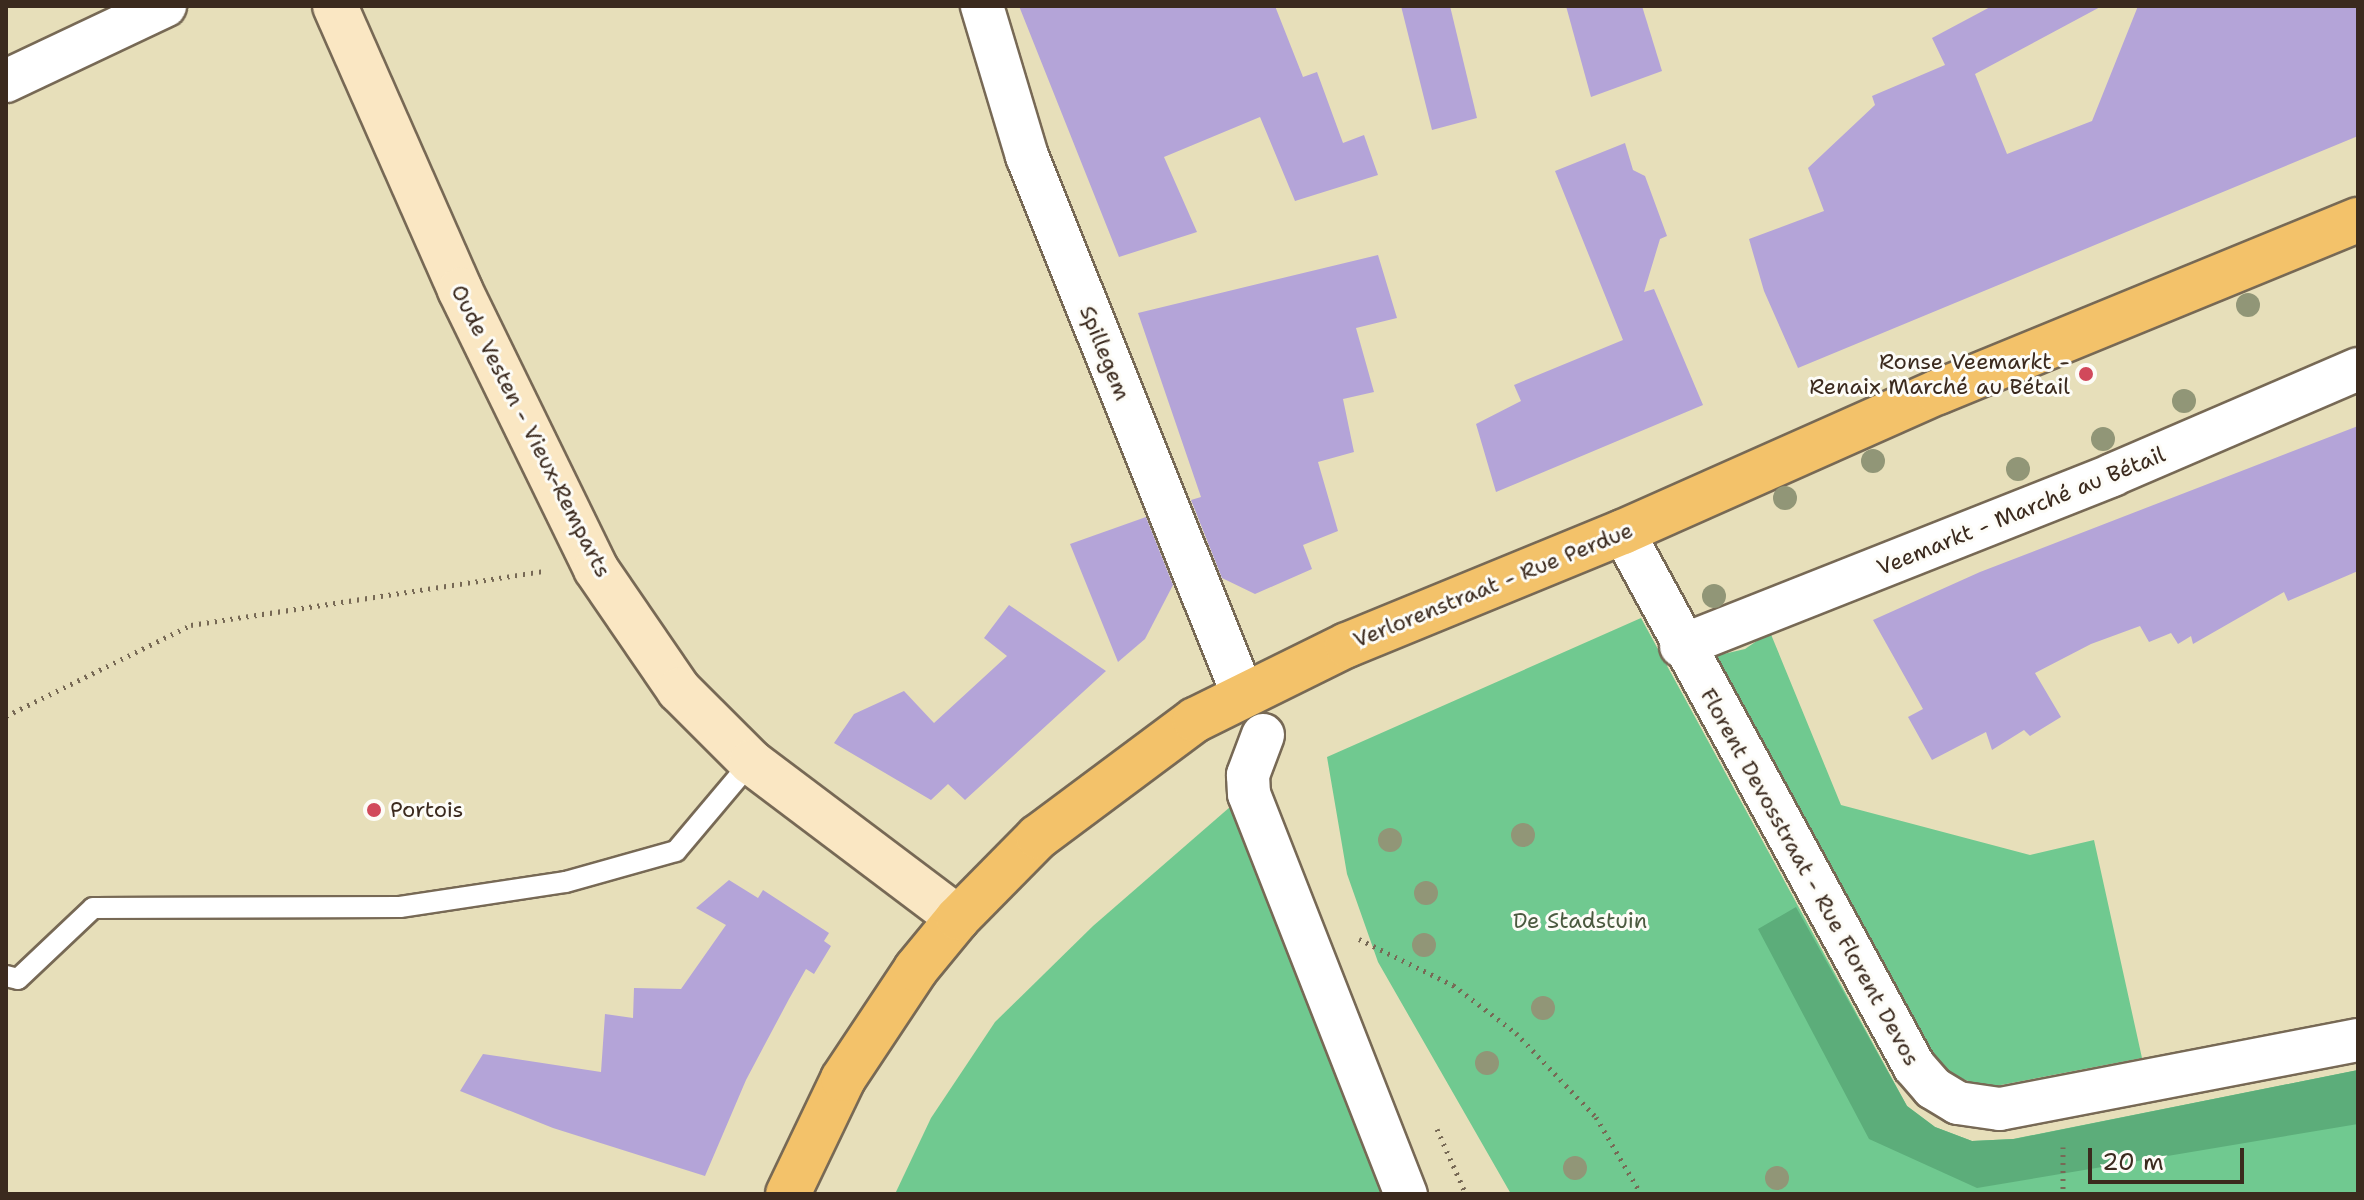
<!DOCTYPE html>
<meta charset="utf-8">
<style>
body{margin:0}
#map{position:relative;width:2364px;height:1200px;overflow:hidden;background:#e7dfba;font-family:"Shantell Sans",sans-serif}
div>[style]{position:absolute}
.green>*{inset:0;background:#70c990}
.forest>*{inset:0;background:#5cad7a}
.building>*{inset:0;background:#b4a4d8}
.path>*{height:5px;margin-top:-2.5px;transform-origin:0;background:repeating-linear-gradient(90deg,#776955 0 2px,transparent 0 8px)}
.roads{filter:drop-shadow(2px 0 #776955) drop-shadow(-2px 0 #776955) drop-shadow(0 2px #776955) drop-shadow(0 -2px #776955)}
.lane>*{height:20px;margin:-10px;padding:0 10px;transform-origin:10px;border-radius:10px;background:#fff}
.street>*{height:42px;margin:-21px;padding:0 21px;transform-origin:21px;border-radius:21px;background:#fff}
.secondary>*{height:44px;margin:-22px;padding:0 22px;transform-origin:22px;border-radius:22px;background:#fae7c3}
.primary>*{height:44px;margin:-22px;padding:0 22px;transform-origin:22px;border-radius:22px;background:#f3c26a}
.trees>*{width:24px;height:24px;margin:-12px;border-radius:50%;background:#919677}
.dots>*{width:22px;height:22px;translate:-50% -50%;box-sizing:border-box;border:4px solid #fdfcf7;border-radius:50%}
span{translate:-50% -50%;white-space:nowrap;text-align:center;line-height:1.15;-webkit-text-stroke:6px #fdfcf7;paint-order:stroke}
.street-label{font-size:22px;color:#3b2a1e}
.poi-label{font-size:22px;color:#3b2a1e}
.right{translate:-100% -50%;text-align:right}
.left{translate:0 -50%;text-align:left}
.park-label{font-size:22px;color:#4b5a40}
.frame{position:absolute;inset:0;border:8px solid #3b2a1e;pointer-events:none}
.scale{position:absolute;left:2088px;top:1148px;width:156px;height:36px;box-sizing:border-box;border:4px solid #3b2a1e;border-top:0;padding-left:10px;font-size:24px;line-height:28px;white-space:nowrap;color:#3b2a1e;-webkit-text-stroke:6px #fdfcf7;paint-order:stroke}
</style>
<div id="map">
<div class="green">
<i style="clip-path:polygon(1641px 618px,1907px 1106px,1935px 1127px,1972px 1141px,2013px 1139px,2358px 1070px,2358px 1194px,1511px 1194px,1378px 962px,1347px 874px,1327px 757px)"></i>
<i style="clip-path:polygon(1770px 632px,1841px 805px,2030px 855px,2094px 840px,2142px 1058px,1985px 1088px,1944px 1071px,1905px 1011px,1715px 656px,1745px 649px)"></i>
<i style="clip-path:polygon(1230px 807px,1385px 1194px,895px 1194px,931px 1118px,995px 1022px,1093px 926px)"></i>
</div>
<div class="forest">
<i style="clip-path:polygon(1796px 907px,1907px 1106px,1935px 1127px,1972px 1141px,2014px 1139px,2358px 1070px,2358px 1124px,1977px 1188px,1869px 1139px,1758px 929px)"></i>
</div>
<div class="building">
<i style="clip-path:polygon(1019px 6px,1275px 6px,1303px 77px,1317px 72px,1343px 143px,1364px 135px,1378px 175px,1295px 201px,1260px 117px,1164px 157px,1197px 232px,1119px 257px)"></i>
<i style="clip-path:polygon(1401px 6px,1450px 6px,1477px 118px,1432px 130px)"></i>
<i style="clip-path:polygon(1566px 6px,1642px 6px,1662px 71px,1591px 97px)"></i>
<i style="clip-path:polygon(1992px 6px,2102px 6px,1975px 74px,2007px 154px,2092px 121px,2138px 6px,2358px 6px,2358px 136px,1798px 368px,1764px 291px,1749px 239px,1824px 211px,1808px 168px,1875px 105px,1872px 96px,1945px 65px,1932px 38px)"></i>
<i style="clip-path:polygon(1625px 143px,1633px 170px,1645px 176px,1667px 236px,1660px 239px,1644px 292px,1654px 289px,1703px 405px,1496px 492px,1476px 424px,1521px 401px,1514px 385px,1623px 340px,1555px 171px)"></i>
<i style="clip-path:polygon(1378px 255px,1397px 318px,1356px 328px,1374px 392px,1343px 399px,1354px 452px,1318px 462px,1338px 531px,1303px 545px,1312px 569px,1255px 594px,1222px 578px,1191px 500px,1201px 497px,1138px 313px)"></i>
<i style="clip-path:polygon(2358px 426px,2358px 571px,2288px 601px,2284px 592px,2193px 644px,2191px 636px,2178px 644px,2171px 633px,2149px 642px,2140px 626px,2091px 644px,2035px 673px,2061px 717px,2030px 736px,2024px 730px,1992px 750px,1986px 732px,1932px 760px,1908px 717px,1923px 709px,1873px 620px,1980px 572px)"></i>
<i style="clip-path:polygon(1146px 517px,1173px 585px,1145px 639px,1118px 662px,1070px 544px)"></i>
<i style="clip-path:polygon(1009px 605px,1106px 671px,965px 800px,948px 784px,931px 800px,834px 743px,854px 714px,904px 691px,934px 723px,1007px 656px,984px 638px)"></i>
<i style="clip-path:polygon(729px 880px,758px 898px,763px 890px,829px 933px,824px 941px,831px 946px,814px 974px,806px 969px,789px 999px,746px 1080px,705px 1176px,553px 1128px,460px 1091px,483px 1054px,601px 1072px,605px 1014px,633px 1018px,634px 988px,681px 989px,726px 925px,696px 908px)"></i>
</div>
<div class="path">
<i style="left:6px;top:716px;width:206px;rotate:-26.2deg"></i>
<i style="left:191px;top:625px;width:356px;rotate:-8.7deg"></i>
<i style="left:1359px;top:939px;width:105px;rotate:26.1deg"></i>
<i style="left:1453px;top:985px;width:79px;rotate:37.3deg"></i>
<i style="left:1516px;top:1033px;width:116px;rotate:46.4deg"></i>
<i style="left:1596px;top:1117px;width:89px;rotate:59.7deg"></i>
<i style="left:1437px;top:1129px;width:71px;rotate:66deg"></i>
<i style="left:2063px;top:1147px;width:47px;rotate:90deg"></i>
</div>
<div class="roads">
<div class="lane">
<i style="left:6px;top:976px;width:12px;rotate:14deg"></i>
<i style="left:18px;top:979px;width:103px;rotate:-43.4deg"></i>
<i style="left:93px;top:908px;width:307px;rotate:-0.2deg"></i>
<i style="left:400px;top:907px;width:168px;rotate:-8.6deg"></i>
<i style="left:566px;top:882px;width:114px;rotate:-15.7deg"></i>
<i style="left:676px;top:851px;width:116px;rotate:-49.9deg"></i>
</div>
<div class="street">
<i style="left:982px;top:6px;width:157px;rotate:73.3deg"></i>
<i style="left:1027px;top:156px;width:581px;rotate:68.16deg"></i>
<i style="left:6px;top:81px;width:176px;rotate:-25.3deg"></i>
<i style="left:1623px;top:532px;width:608px;rotate:61.41deg"></i>
<i style="left:1914px;top:1066px;width:29px;rotate:49deg"></i>
<i style="left:1933px;top:1088px;width:29px;rotate:31deg"></i>
<i style="left:1958px;top:1103px;width:42px;rotate:8.1deg"></i>
<i style="left:2000px;top:1109px;width:365px;rotate:-10.9deg"></i>
<i style="left:1681px;top:646px;width:464px;rotate:-21.6deg"></i>
<i style="left:2112px;top:475px;width:268px;rotate:-23.3deg"></i>
<i style="left:1263px;top:735px;width:43px;rotate:110.6deg"></i>
<i style="left:1248px;top:775px;width:19px;rotate:87deg"></i>
<i style="left:1249px;top:794px;width:430px;rotate:68.6deg"></i>
</div>
<div class="secondary">
<i style="left:335px;top:6px;width:310px;rotate:66.2deg"></i>
<i style="left:460px;top:290px;width:310px;rotate:64deg"></i>
<i style="left:596px;top:569px;width:147px;rotate:55.6deg"></i>
<i style="left:679px;top:690px;width:102px;rotate:45deg"></i>
<i style="left:751px;top:762px;width:259px;rotate:37deg"></i>
</div>
<div class="primary">
<i style="left:788px;top:1194px;width:127px;rotate:-64.4deg"></i>
<i style="left:843px;top:1079px;width:132px;rotate:-56.4deg"></i>
<i style="left:916px;top:969px;width:66px;rotate:-50.5deg"></i>
<i style="left:958px;top:918px;width:114px;rotate:-45.4deg"></i>
<i style="left:1038px;top:837px;width:196px;rotate:-36.7deg"></i>
<i style="left:1195px;top:720px;width:169px;rotate:-26.3deg"></i>
<i style="left:1347px;top:645px;width:298px;rotate:-22.3deg"></i>
<i style="left:1623px;top:532px;width:345px;rotate:-24deg"></i>
<i style="left:1938px;top:392px;width:454px;rotate:-22.3deg"></i>
</div>
</div>
<div class="trees">
<i style="left:2248px;top:305px"></i>
<i style="left:2184px;top:401px"></i>
<i style="left:2103px;top:439px"></i>
<i style="left:1873px;top:461px"></i>
<i style="left:2018px;top:469px"></i>
<i style="left:1785px;top:498px"></i>
<i style="left:1714px;top:596px"></i>
<i style="left:1523px;top:835px"></i>
<i style="left:1390px;top:840px"></i>
<i style="left:1426px;top:893px"></i>
<i style="left:1424px;top:945px"></i>
<i style="left:1543px;top:1008px"></i>
<i style="left:1487px;top:1063px"></i>
<i style="left:1575px;top:1168px"></i>
<i style="left:1777px;top:1178px"></i>
</div>
<div class="dots">
<i style="left:2086px;top:374px;background:#d1495b"></i>
<i style="left:374px;top:810px;background:#d1495b"></i>
</div>
<div class="street-label">
<span style="left:1105px;top:353px;rotate:68deg">Spillegem</span>
<span style="left:531px;top:431px;rotate:63deg">Oude Vesten - Vieux-Remparts</span>
<span style="left:2021px;top:511px;rotate:-22deg">Veemarkt - Marché au Bétail</span>
<span style="left:1493px;top:585px;rotate:-22deg">Verlorenstraat - Rue Perdue</span>
<span style="left:1810px;top:877px;rotate:61deg">Florent Devosstraat - Rue Florent Devos</span>
</div>
<div class="poi-label">
<span class="right" style="left:2070px;top:374px">Ronse Veemarkt -<br>Renaix Marché au Bétail</span>
<span class="left" style="left:390px;top:810px">Portois</span>
</div>
<div class="park-label">
<span style="left:1580px;top:921px">De Stadstuin</span>
</div>
<div class="frame"></div>
<div class="scale">20 m</div>
</div>
